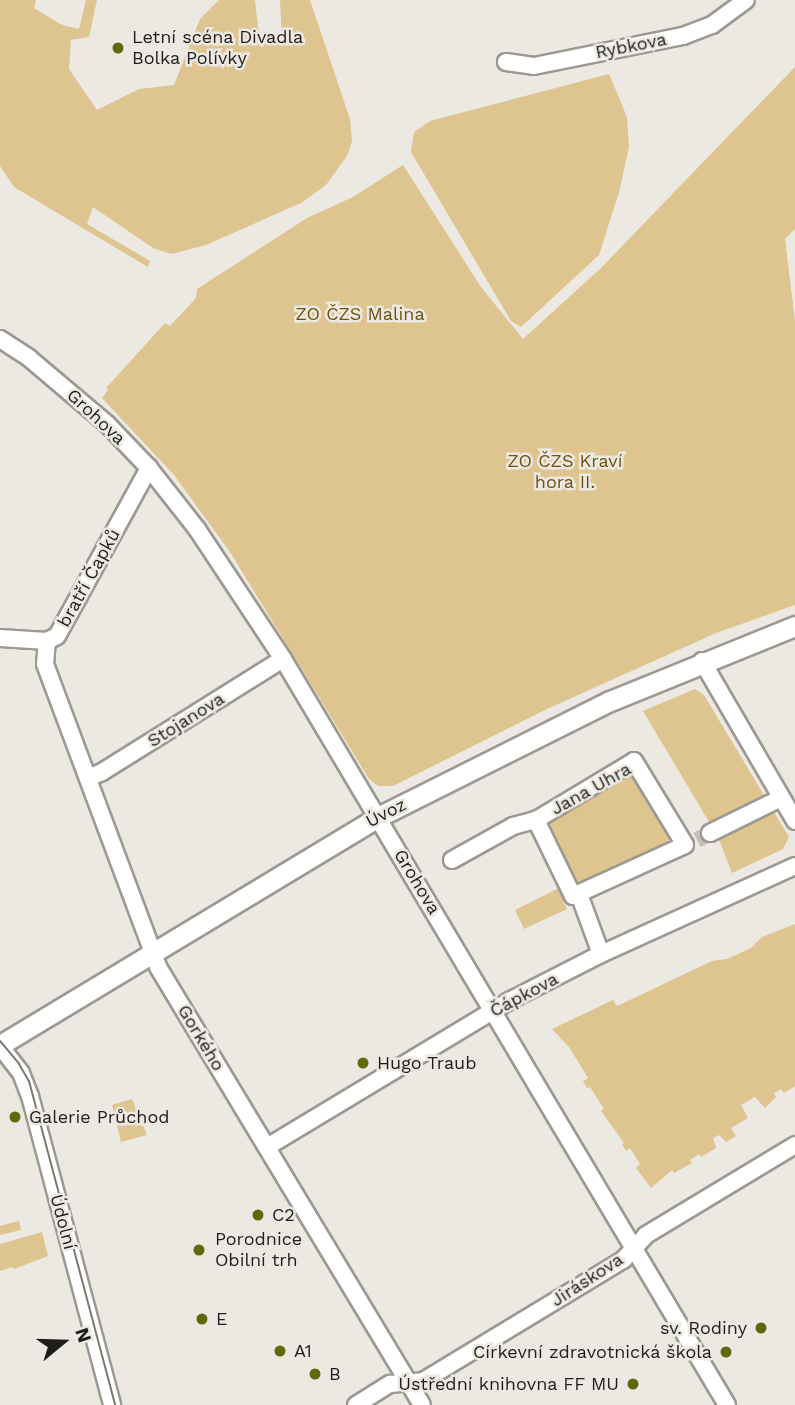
<!DOCTYPE html>
<meta charset="utf-8">
<style>
body{margin:0}
#map{position:relative;width:795px;height:1405px;overflow:hidden;background:#ece9e2;font-family:"Work Sans",sans-serif}
div>[style]{position:absolute}
.green>*{inset:0;background:#dec48f}
.minor-tunnel>*{height:16px;margin-top:-8px;transform-origin:0;background:repeating-linear-gradient(90deg,#c3c0ba 0 16px,transparent 0 24px)}
.roads{filter:drop-shadow(2px 0 #9c9993) drop-shadow(-2px 0 #9c9993) drop-shadow(0 2px #9c9993) drop-shadow(0 -2px #9c9993)}
.minor>*{height:16px;margin:-8px;padding:0 8px;transform-origin:8px;border-radius:8px;background:#fff}
.major>*{height:19px;margin:-9.5px;padding:0 9.5px;transform-origin:9.5px;border-radius:9.5px;background:#fff}
.tram>*{height:2px;margin:-1px;padding:0 1px;transform-origin:1px;border-radius:1px;background:#7b7974}
.dots>*{width:19px;height:19px;translate:-50% -50%;box-sizing:border-box;border:4px solid #ece9e2;border-radius:50%}
span{translate:-50% -50%;white-space:nowrap;text-align:center;line-height:1.15;-webkit-text-stroke:5px #ece9e2;paint-order:stroke}
.poi-label{font-size:18px;color:#1f1e1b}
.left{translate:0 -50%;text-align:left}
.right{translate:-100% -50%;text-align:right}
.street-label{font-size:18px;color:#1f1e1b}
.park-label{font-size:18px;color:#6d5211}
.north{position:absolute;left:28px;top:1307px;width:70px;height:70px;-webkit-text-stroke:5px #ece9e2;paint-order:stroke;rotate:71deg;font-size:19px;font-weight:700;line-height:28px;text-align:center;color:#1f1e1b}
.north::after{content:'';display:block;margin:auto;width:24px;height:32px;background:#1f1e1b;clip-path:polygon(50% 0,100% 100%,50% 72%,0 100%)}
</style>
<div id="map">
<div class="green">
<i style="clip-path:polygon(0 0,36px 0,34px 8px,62px 25px,79px 29px,86px 0,97px 0,89px 37px,71px 40px,69px 69px,97px 110px,139px 89px,174px 85px,200px 19px,219px 0,255px 0,260px 44px,282px 41px,280px 0,310px 0,350px 119px,352px 141px,347px 156px,326px 185px,301px 203px,206px 245px,171px 254px,153px 248px,93px 207px,87px 224px,150px 261px,148px 267px,14px 187px,0 166px)"></i>
<i style="clip-path:polygon(795px 67px,795px 229px,785px 239px,795px 321px,795px 605px,716px 633px,547px 709px,393px 786px,378px 786px,369px 779px,230px 552px,174px 475px,102px 398px,108px 390px,106px 388px,165px 323px,170px 326px,196px 298px,197px 289px,307px 218px,353px 197px,403px 165px,481px 287px,523px 339px,601px 268px)"></i>
<i style="clip-path:polygon(609px 74px,627px 117px,629px 147px,619px 192px,599px 255px,521px 327px,511px 321px,411px 152px,414px 132px,430px 121px)"></i>
<i style="clip-path:polygon(695px 689px,704px 695px,789px 837px,783px 849px,732px 873px,718px 837px,643px 711px)"></i>
<i style="clip-path:polygon(634px 771px,671px 831px,671px 837px,664px 845px,614px 868px,611px 874px,583px 885px,575px 883px,546px 827px,548px 819px)"></i>
<i style="clip-path:polygon(563px 886px,569px 899px,563px 902px,567px 909px,524px 929px,515px 910px)"></i>
<i style="clip-path:polygon(795px 924px,795px 1086px,784px 1093px,781px 1089px,774px 1093px,776px 1097px,765px 1108px,755px 1097px,741px 1105px,748px 1118px,731px 1128px,736px 1136px,726px 1142px,719px 1135px,713px 1138px,716px 1148px,701px 1157px,699px 1154px,690px 1160px,692px 1163px,674px 1173px,672px 1170px,651px 1188px,636px 1168px,640px 1164px,630px 1148px,626px 1151px,622px 1144px,624px 1143px,601px 1111px,604px 1109px,590px 1087px,587px 1088px,583px 1081px,588px 1078px,569px 1047px,552px 1029px,613px 1000px,617px 1006px,712px 961px,727px 959px,751px 948px,762px 937px)"></i>
<i style="clip-path:polygon(132px 1099px,147px 1135px,121px 1142px,112px 1105px)"></i>
<i style="clip-path:polygon(19px 1221px,21px 1230px,0 1235px,0 1226px)"></i>
<i style="clip-path:polygon(42px 1232px,48px 1256px,14px 1269px,12px 1267px,0 1271px,0 1244px)"></i>
</div>
<div class="minor-tunnel">
<i style="left:697px;top:840px;width:15px;rotate:-28deg"></i>
</div>
<div class="roads">
<div class="minor">
<i style="left:506px;top:62px;width:28px;rotate:8deg"></i>
<i style="left:534px;top:66px;width:152px;rotate:-11.4deg"></i>
<i style="left:683px;top:36px;width:31px;rotate:-21deg"></i>
<i style="left:712px;top:25px;width:42px;rotate:-36.3deg"></i>
<i style="left:0;top:339px;width:35px;rotate:33deg"></i>
<i style="left:29px;top:358px;width:102px;rotate:40.2deg"></i>
<i style="left:107px;top:424px;width:61px;rotate:46.3deg"></i>
<i style="left:149px;top:468px;width:78px;rotate:51.8deg"></i>
<i style="left:197px;top:529px;width:156px;rotate:56.5deg"></i>
<i style="left:283px;top:659px;width:868px;rotate:59.24deg"></i>
<i style="left:0;top:638px;width:47px;rotate:3.7deg"></i>
<i style="left:47px;top:641px;width:11px;rotate:-27deg"></i>
<i style="left:57px;top:636px;width:192px;rotate:-61.3deg"></i>
<i style="left:47px;top:641px;width:23px;rotate:95deg"></i>
<i style="left:45px;top:664px;width:323px;rotate:69.5deg"></i>
<i style="left:158px;top:967px;width:511px;rotate:58.92deg"></i>
<i style="left:702px;top:661px;width:185px;rotate:59.8deg"></i>
<i style="left:88px;top:778px;width:15px;rotate:-23deg"></i>
<i style="left:102px;top:772px;width:213px;rotate:-32deg"></i>
<i style="left:710px;top:833px;width:79px;rotate:-26.2deg"></i>
<i style="left:452px;top:860px;width:70px;rotate:-29.1deg"></i>
<i style="left:513px;top:826px;width:24px;rotate:-15deg"></i>
<i style="left:536px;top:820px;width:114px;rotate:-31deg"></i>
<i style="left:634px;top:761px;width:98px;rotate:58.7deg"></i>
<i style="left:685px;top:845px;width:123px;rotate:155.5deg"></i>
<i style="left:573px;top:896px;width:85px;rotate:-116deg"></i>
<i style="left:579px;top:894px;width:64px;rotate:69.9deg"></i>
<i style="left:0;top:1046px;width:34px;rotate:52deg"></i>
<i style="left:21px;top:1073px;width:25px;rotate:69deg"></i>
<i style="left:30px;top:1096px;width:320px;rotate:75.1deg"></i>
<i style="left:267px;top:1147px;width:283px;rotate:-31.1deg"></i>
<i style="left:509px;top:1001px;width:103px;rotate:-27.1deg"></i>
<i style="left:601px;top:954px;width:213px;rotate:-24.4deg"></i>
<i style="left:356px;top:1405px;width:40px;rotate:-32deg"></i>
<i style="left:390px;top:1384px;width:33px;rotate:-5deg"></i>
<i style="left:423px;top:1381px;width:234px;rotate:-31.2deg"></i>
<i style="left:623px;top:1260px;width:34px;rotate:-47deg"></i>
<i style="left:646px;top:1235px;width:174px;rotate:-31.1deg"></i>
</div>
<div class="major">
<i style="left:0;top:1045px;width:441px;rotate:-31.1deg"></i>
<i style="left:378px;top:817px;width:259px;rotate:-26.6deg"></i>
<i style="left:610px;top:701px;width:200px;rotate:-22.1deg"></i>
</div>
</div>
<div class="tram">
<i style="left:0;top:1041px;width:30px;rotate:50deg"></i>
<i style="left:19px;top:1064px;width:20px;rotate:60deg"></i>
<i style="left:29px;top:1081px;width:335px;rotate:75.1deg"></i>
</div>
<div class="dots">
<i style="left:118px;top:48px;background:#62690a"></i>
<i style="left:363px;top:1063px;background:#62690a"></i>
<i style="left:15px;top:1117px;background:#62690a"></i>
<i style="left:258px;top:1215px;background:#62690a"></i>
<i style="left:199px;top:1250px;background:#62690a"></i>
<i style="left:202px;top:1319px;background:#62690a"></i>
<i style="left:761px;top:1328px;background:#62690a"></i>
<i style="left:280px;top:1351px;background:#62690a"></i>
<i style="left:726px;top:1352px;background:#62690a"></i>
<i style="left:315px;top:1374px;background:#62690a"></i>
<i style="left:633px;top:1384px;background:#62690a"></i>
</div>
<div class="poi-label">
<span class="left" style="left:132px;top:48px">Letní scéna Divadla<br>Bolka Polívky</span>
<span class="left" style="left:377px;top:1063px">Hugo Traub</span>
<span class="left" style="left:29px;top:1117px">Galerie Průchod</span>
<span class="left" style="left:272px;top:1215px">C2</span>
<span class="left" style="left:215px;top:1250px">Porodnice<br>Obilní trh</span>
<span class="left" style="left:216px;top:1319px">E</span>
<span class="right" style="left:747px;top:1328px">sv. Rodiny</span>
<span class="left" style="left:294px;top:1351px">A1</span>
<span class="right" style="left:712px;top:1352px">Církevní zdravotnická škola</span>
<span class="left" style="left:329px;top:1374px">B</span>
<span class="right" style="left:619px;top:1384px">Ústřední knihovna FF MU</span>
</div>
<div class="street-label">
<span style="left:631px;top:46px;rotate:-11deg">Rybkova</span>
<span style="left:96px;top:417px;rotate:43deg">Grohova</span>
<span style="left:89px;top:578px;rotate:-61deg">bratří Čapků</span>
<span style="left:186px;top:720px;rotate:-32deg">Stojanova</span>
<span style="left:591px;top:789px;rotate:-29deg">Jana Uhra</span>
<span style="left:386px;top:813px;rotate:-27deg">Úvoz</span>
<span style="left:417px;top:882px;rotate:59deg">Grohova</span>
<span style="left:524px;top:995px;rotate:-28deg">Čápkova</span>
<span style="left:201px;top:1038px;rotate:59deg">Gorkého</span>
<span style="left:63px;top:1222px;rotate:75deg">Údolní</span>
<span style="left:587px;top:1280px;rotate:-33deg">Jiráskova</span>
</div>
<div class="park-label">
<span style="left:360px;top:314px">ZO ČZS Malina</span>
<span style="left:565px;top:472px">ZO ČZS Kraví<br>hora II.</span>
</div>
<div class="north">N</div>
</div>
